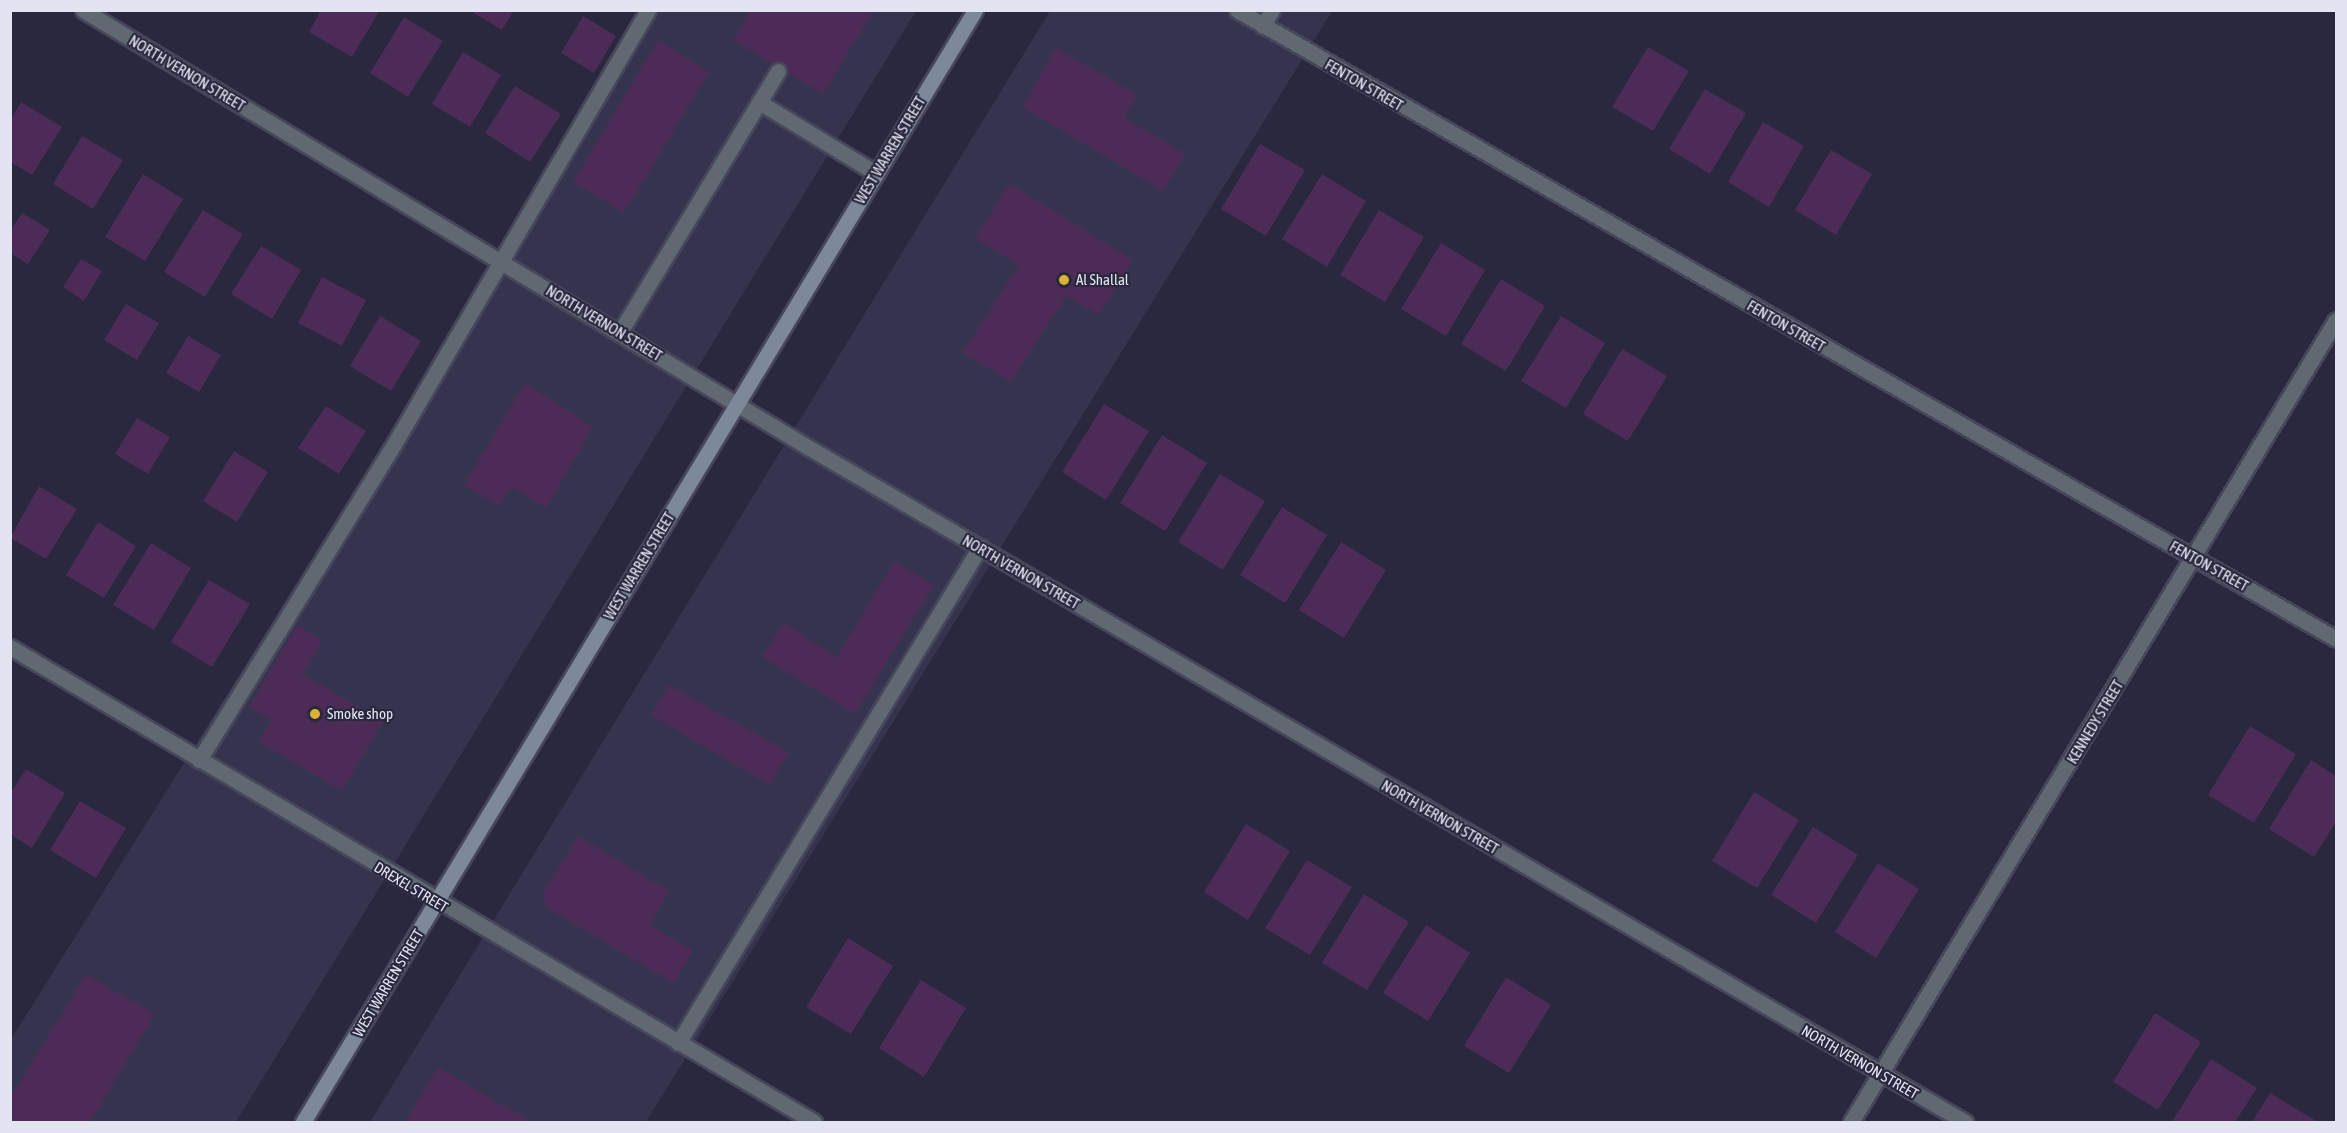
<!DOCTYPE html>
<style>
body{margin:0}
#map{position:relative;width:2347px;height:1133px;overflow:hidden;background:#29283e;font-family:"Asap Condensed",sans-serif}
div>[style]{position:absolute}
.built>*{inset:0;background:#35344f}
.building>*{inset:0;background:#4c2c57}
.roads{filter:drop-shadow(2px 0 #47465b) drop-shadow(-2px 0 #47465b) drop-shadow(0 2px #47465b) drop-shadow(0 -2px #47465b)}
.lane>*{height:15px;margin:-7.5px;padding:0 7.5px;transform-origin:7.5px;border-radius:7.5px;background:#606871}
.street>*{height:15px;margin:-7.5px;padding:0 7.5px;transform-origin:7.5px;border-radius:7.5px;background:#606871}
.secondary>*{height:15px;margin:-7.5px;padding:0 7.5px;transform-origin:7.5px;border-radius:7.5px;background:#7d8998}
.dots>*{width:16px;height:16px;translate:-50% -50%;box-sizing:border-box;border:3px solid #29283e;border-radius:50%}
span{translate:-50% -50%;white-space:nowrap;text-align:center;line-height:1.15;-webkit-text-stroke:4.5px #29283e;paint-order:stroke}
.street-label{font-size:15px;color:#e3e4f2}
.poi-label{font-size:15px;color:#e3e4f2}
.left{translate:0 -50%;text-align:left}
.frame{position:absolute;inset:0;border:12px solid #e3e4f2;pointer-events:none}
</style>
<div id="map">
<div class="built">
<i style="clip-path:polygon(655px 11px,916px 11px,236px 1122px,11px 1122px,10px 1041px)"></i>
<i style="clip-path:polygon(1050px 11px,1332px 11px,646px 1122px,370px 1122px)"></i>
</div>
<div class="building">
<i style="clip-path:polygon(321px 10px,380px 10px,352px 57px,309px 32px)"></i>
<i style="clip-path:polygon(469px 10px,514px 10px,502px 30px)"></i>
<i style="clip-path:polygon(751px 10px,874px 10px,823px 94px,733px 40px)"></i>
<i style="clip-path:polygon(583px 16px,616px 36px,594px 73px,561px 53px)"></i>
<i style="clip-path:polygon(404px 17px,443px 41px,408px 97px,370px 73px)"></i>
<i style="clip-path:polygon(658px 40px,709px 72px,624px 213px,573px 182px)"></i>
<i style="clip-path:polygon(1648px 47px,1689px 71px,1653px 131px,1612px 107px)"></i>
<i style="clip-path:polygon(1056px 48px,1138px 95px,1124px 118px,1186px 154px,1163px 191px,1022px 107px)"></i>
<i style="clip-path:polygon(463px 52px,501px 75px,470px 127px,432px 104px)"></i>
<i style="clip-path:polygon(515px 86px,561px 114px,530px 162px,485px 133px)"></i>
<i style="clip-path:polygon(1705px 89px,1746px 113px,1710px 174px,1669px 149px)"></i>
<i style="clip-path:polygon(21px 102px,62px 127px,32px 175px,10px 162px,10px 120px)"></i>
<i style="clip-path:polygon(1763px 122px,1804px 146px,1769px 207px,1728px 182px)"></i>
<i style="clip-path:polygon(82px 136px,123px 160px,93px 209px,53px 184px)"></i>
<i style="clip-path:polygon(1260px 144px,1305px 170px,1266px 236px,1221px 209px)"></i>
<i style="clip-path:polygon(1831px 150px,1872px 174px,1836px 235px,1795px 210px)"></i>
<i style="clip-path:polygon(143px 174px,183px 199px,145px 261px,105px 237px)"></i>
<i style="clip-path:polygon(1322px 174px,1366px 201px,1327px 267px,1282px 239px)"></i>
<i style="clip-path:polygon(1009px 183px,1133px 260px,1099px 315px,1066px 296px,1011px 382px,962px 353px,1019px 265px,975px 239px)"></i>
<i style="clip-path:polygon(203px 210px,243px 234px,205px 297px,164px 272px)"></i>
<i style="clip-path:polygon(1379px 210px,1424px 237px,1385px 302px,1340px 275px)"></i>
<i style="clip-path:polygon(22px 213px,50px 230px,28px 264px,10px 253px,10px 231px)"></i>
<i style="clip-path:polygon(1441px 243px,1485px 270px,1446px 336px,1401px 309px)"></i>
<i style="clip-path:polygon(261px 246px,301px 270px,272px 319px,231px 294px)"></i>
<i style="clip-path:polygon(81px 259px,102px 271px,84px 301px,63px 287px)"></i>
<i style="clip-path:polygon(322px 277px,366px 300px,342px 346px,298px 323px)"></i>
<i style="clip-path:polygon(1501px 279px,1545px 306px,1506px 371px,1461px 344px)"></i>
<i style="clip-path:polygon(126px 304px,159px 323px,137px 360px,104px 340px)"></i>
<i style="clip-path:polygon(380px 316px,421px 341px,391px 391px,350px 366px)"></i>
<i style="clip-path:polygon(1561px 316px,1605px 343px,1566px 408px,1521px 381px)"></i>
<i style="clip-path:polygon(188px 336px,221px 355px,199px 392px,166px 373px)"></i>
<i style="clip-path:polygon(1622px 349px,1667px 376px,1628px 441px,1583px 414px)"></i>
<i style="clip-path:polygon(525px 383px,593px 427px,546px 508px,511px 487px,499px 506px,464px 485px)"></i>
<i style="clip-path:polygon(1104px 404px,1149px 431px,1106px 500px,1062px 472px)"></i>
<i style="clip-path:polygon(326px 406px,366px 431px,339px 474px,298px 448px)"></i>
<i style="clip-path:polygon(137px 418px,170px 437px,148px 474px,115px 454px)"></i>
<i style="clip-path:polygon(1162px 435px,1207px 463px,1165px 531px,1120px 503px)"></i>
<i style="clip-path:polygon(234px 451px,268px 472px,237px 522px,203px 501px)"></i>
<i style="clip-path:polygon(1220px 474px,1265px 501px,1223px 570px,1178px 542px)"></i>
<i style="clip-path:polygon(39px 486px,77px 509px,46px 559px,10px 538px)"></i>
<i style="clip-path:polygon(1282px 507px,1327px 535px,1285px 603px,1240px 575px)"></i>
<i style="clip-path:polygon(98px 522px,136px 546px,104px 598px,66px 575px)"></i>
<i style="clip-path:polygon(1341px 542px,1386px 570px,1344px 638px,1299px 610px)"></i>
<i style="clip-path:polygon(151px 543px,191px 568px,154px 630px,113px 605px)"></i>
<i style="clip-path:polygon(894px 561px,934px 585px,855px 714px,762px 657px,783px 622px,837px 657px)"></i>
<i style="clip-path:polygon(209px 580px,250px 604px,212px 667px,171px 642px)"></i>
<i style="clip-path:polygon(297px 625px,322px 640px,303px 674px,383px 722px,342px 791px,259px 742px,271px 720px,249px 707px)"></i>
<i style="clip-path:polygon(669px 685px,789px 752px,769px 785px,651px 715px)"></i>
<i style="clip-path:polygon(2250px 726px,2296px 754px,2254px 823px,2208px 795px)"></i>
<i style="clip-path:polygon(2311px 760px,2336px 776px,2336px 822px,2314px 857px,2269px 829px)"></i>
<i style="clip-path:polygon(26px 769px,65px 793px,32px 848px,10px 834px,10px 794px)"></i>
<i style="clip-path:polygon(1754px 792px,1799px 820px,1757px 888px,1712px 861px)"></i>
<i style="clip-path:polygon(80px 801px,126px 828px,96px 878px,50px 850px)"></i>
<i style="clip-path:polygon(1246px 824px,1290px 851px,1248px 920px,1204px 892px)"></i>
<i style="clip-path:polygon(1813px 827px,1858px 855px,1816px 923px,1771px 895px)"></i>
<i style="clip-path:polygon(578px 836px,669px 891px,650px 925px,693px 951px,673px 983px,547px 908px,542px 895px)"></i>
<i style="clip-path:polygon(1307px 860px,1352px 887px,1310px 955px,1265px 928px)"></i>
<i style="clip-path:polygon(1878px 863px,1919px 889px,1876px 958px,1835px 932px)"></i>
<i style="clip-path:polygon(1364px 894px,1409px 922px,1367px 990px,1322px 963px)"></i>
<i style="clip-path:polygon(1426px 925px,1470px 953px,1428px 1021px,1383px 993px)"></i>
<i style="clip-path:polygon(848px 938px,893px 966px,851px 1034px,806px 1007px)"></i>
<i style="clip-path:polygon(86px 974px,155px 1014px,90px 1122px,10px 1122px,10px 1098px)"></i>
<i style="clip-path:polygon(1506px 977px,1551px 1005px,1509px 1073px,1464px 1046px)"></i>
<i style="clip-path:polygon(921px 980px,966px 1008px,924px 1077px,879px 1048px)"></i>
<i style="clip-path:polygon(2155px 1013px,2201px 1042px,2158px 1110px,2113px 1082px)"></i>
<i style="clip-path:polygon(2211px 1059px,2257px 1088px,2235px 1122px,2172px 1122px)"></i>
<i style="clip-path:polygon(438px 1067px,532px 1122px,405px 1122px)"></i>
<i style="clip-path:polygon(2270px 1093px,2318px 1122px,2252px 1122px)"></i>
</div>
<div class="roads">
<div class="lane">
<i style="left:1263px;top:26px;width:18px;rotate:-61deg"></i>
<i style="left:759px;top:102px;width:137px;rotate:31.3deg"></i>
<i style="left:620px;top:332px;width:305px;rotate:-58.8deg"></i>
<i style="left:199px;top:760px;width:363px;rotate:-58.3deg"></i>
<i style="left:390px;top:451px;width:511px;rotate:-59.67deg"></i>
<i style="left:678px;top:1043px;width:581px;rotate:-58.66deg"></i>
</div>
<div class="street">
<i style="left:83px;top:10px;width:844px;rotate:31.09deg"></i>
<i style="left:806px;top:446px;width:1342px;rotate:30.25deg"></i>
<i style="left:1237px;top:10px;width:1266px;rotate:29.78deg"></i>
<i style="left:10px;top:647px;width:934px;rotate:30.57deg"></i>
<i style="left:1851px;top:1122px;width:937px;rotate:-58.84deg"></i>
</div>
<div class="secondary">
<i style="left:303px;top:1122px;width:1299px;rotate:-58.85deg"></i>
</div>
</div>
<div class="dots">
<i style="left:1064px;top:280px;background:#deb133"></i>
<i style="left:315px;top:714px;background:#deb133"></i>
</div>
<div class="street-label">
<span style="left:187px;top:73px;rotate:31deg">NORTH VERNON STREET</span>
<span style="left:1364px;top:85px;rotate:30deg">FENTON STREET</span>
<span style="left:890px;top:150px;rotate:-59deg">WEST WARREN STREET</span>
<span style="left:604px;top:323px;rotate:31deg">NORTH VERNON STREET</span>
<span style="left:1786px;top:326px;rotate:30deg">FENTON STREET</span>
<span style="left:639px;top:566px;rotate:-59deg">WEST WARREN STREET</span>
<span style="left:2209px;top:566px;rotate:29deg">FENTON STREET</span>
<span style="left:1021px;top:572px;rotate:30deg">NORTH VERNON STREET</span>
<span style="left:2095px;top:722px;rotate:-59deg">KENNEDY STREET</span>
<span style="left:1440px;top:817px;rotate:30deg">NORTH VERNON STREET</span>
<span style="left:411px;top:887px;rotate:31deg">DREXEL STREET</span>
<span style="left:388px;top:983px;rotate:-59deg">WEST WARREN STREET</span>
<span style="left:1860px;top:1062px;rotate:30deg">NORTH VERNON STREET</span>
</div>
<div class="poi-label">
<span class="left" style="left:1076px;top:280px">Al Shallal</span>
<span class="left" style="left:327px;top:714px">Smoke shop</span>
</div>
<div class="frame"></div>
</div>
